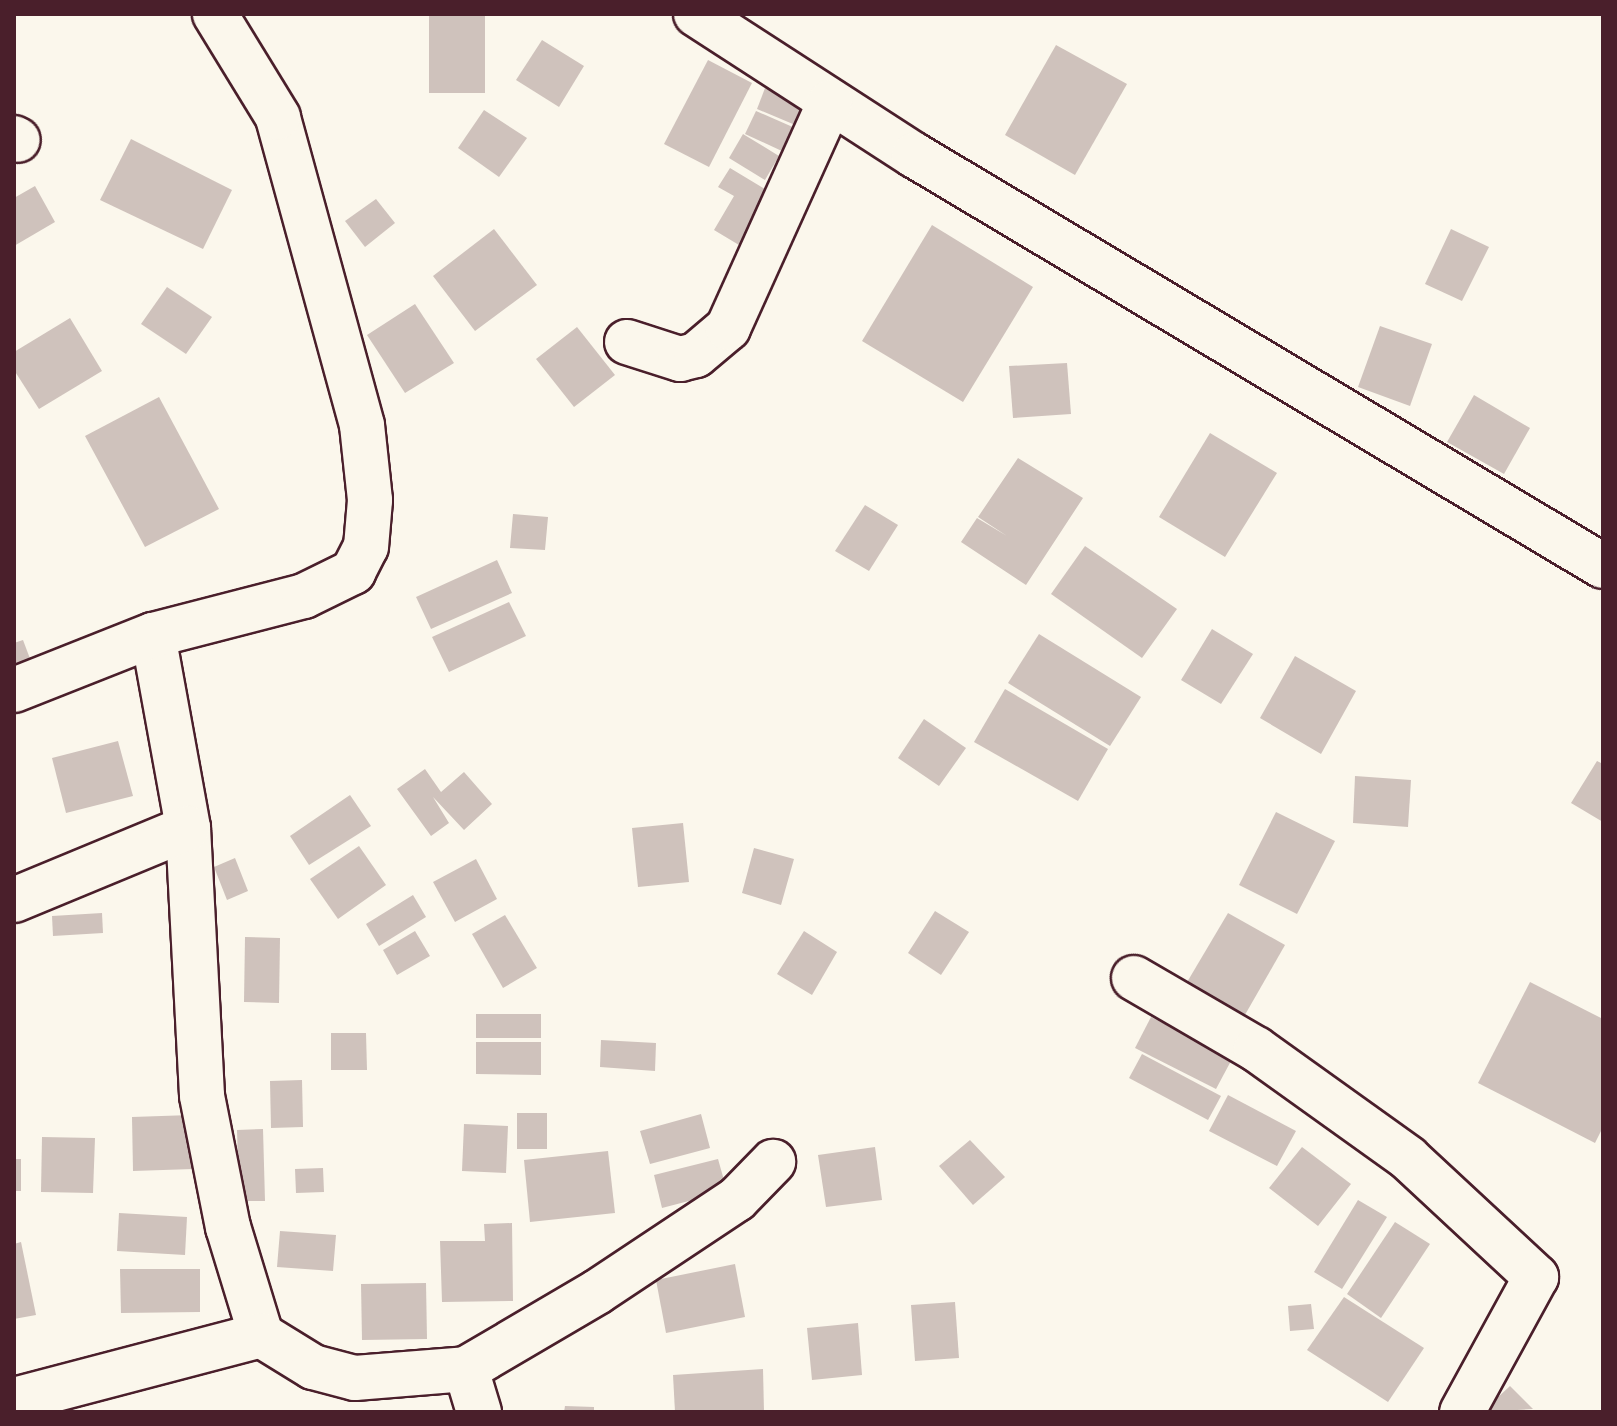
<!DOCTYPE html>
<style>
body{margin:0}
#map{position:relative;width:1617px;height:1426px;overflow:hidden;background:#fbf7ec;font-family:Sriracha,sans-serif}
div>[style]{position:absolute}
.building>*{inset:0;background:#cfc2bc}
.roads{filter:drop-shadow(2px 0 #4a1f2b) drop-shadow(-2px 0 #4a1f2b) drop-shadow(0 2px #4a1f2b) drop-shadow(0 -2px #4a1f2b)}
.minor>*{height:44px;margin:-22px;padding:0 22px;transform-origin:22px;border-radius:22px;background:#fbf7ec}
span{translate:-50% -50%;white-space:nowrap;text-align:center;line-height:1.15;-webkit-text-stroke:8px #fbf7ec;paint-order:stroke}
.frame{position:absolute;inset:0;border:16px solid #4a1f2b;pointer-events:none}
</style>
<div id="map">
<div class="building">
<i style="clip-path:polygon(429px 14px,485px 14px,485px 93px,429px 93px)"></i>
<i style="clip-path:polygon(542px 40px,584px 66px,559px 107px,516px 80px)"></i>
<i style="clip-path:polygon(1056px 45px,1127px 84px,1075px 175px,1005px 135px)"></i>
<i style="clip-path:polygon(708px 60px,752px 83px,709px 167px,664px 144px)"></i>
<i style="clip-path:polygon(765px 88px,809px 107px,800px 127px,757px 109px)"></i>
<i style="clip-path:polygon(484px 110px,527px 138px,499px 177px,458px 148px)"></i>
<i style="clip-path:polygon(756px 111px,795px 128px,784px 152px,745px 134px)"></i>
<i style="clip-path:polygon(743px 134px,779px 156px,765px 180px,729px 158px)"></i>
<i style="clip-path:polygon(131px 139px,232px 190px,203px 249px,100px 200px)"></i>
<i style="clip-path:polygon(730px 168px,770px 192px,739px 245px,714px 230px,734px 196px,718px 187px)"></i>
<i style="clip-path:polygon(35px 186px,55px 222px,14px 246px,14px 198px)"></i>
<i style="clip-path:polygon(376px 199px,395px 223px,365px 247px,345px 221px)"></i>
<i style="clip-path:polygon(932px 225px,1033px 287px,963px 402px,862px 341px)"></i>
<i style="clip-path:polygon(494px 229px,537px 285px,475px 331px,433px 276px)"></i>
<i style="clip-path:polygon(1451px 229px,1489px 247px,1462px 301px,1425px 284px)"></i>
<i style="clip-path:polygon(167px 287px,212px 317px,186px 354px,141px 324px)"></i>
<i style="clip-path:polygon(415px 304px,454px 363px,405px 393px,367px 335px)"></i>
<i style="clip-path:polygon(70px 318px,102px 371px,39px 409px,14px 370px,14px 352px)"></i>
<i style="clip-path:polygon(1380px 326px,1432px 344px,1410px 406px,1358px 387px)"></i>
<i style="clip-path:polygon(577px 327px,615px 375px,574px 407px,536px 359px)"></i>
<i style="clip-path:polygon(1067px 363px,1071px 414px,1013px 418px,1009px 366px)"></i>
<i style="clip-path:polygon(1474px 395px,1530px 428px,1504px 474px,1447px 442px)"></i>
<i style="clip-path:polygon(159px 397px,219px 509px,145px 547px,85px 436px)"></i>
<i style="clip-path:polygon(1210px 433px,1277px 473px,1225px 557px,1159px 517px)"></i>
<i style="clip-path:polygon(1018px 458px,1083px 498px,1026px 585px,961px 542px,977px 518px,1007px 536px,978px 517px)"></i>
<i style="clip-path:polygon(865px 505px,898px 525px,869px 571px,835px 551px)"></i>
<i style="clip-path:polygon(513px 514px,548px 517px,545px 550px,510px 548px)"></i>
<i style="clip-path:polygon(1085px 546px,1177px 609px,1142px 658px,1051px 594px)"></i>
<i style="clip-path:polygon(497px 560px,512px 593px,431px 629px,416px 597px)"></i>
<i style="clip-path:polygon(509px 602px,526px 636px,449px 672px,432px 637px)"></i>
<i style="clip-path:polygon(1212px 629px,1253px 654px,1221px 704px,1181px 680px)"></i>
<i style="clip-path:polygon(1039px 634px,1141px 697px,1110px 746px,1008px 683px)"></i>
<i style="clip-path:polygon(23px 640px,32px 664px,14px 671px,14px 643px)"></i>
<i style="clip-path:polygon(1295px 656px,1356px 691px,1321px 754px,1260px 718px)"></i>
<i style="clip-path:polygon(1005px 689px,1108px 749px,1078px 801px,974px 742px)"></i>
<i style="clip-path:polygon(924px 719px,966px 748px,939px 786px,898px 758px)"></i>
<i style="clip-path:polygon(118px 741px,133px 796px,66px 813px,52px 758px)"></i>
<i style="clip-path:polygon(1597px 761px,1603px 764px,1603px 822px,1571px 803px)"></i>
<i style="clip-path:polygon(425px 769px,441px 792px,464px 772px,492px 804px,464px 830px,433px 797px,449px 823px,431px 836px,397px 789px)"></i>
<i style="clip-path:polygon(1355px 776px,1411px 780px,1408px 827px,1353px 823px)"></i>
<i style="clip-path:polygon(350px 795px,371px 826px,309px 865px,290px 836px)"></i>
<i style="clip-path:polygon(1276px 812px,1335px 841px,1297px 914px,1239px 885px)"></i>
<i style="clip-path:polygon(683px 823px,689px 882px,638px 887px,632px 828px)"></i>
<i style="clip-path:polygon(359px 846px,386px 885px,338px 919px,310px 879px)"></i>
<i style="clip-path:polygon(754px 848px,794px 859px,781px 905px,742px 893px)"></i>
<i style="clip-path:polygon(235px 858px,248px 891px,227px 900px,214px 867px)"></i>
<i style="clip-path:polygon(476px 859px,497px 899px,455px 922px,433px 882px)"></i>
<i style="clip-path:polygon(413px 895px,426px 917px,379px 946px,366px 924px)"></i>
<i style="clip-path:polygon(935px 911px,969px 932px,941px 975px,908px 953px)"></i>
<i style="clip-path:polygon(102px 913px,103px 933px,53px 936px,52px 916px)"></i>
<i style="clip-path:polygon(1228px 913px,1285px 945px,1238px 1027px,1180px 994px)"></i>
<i style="clip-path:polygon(505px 915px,537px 968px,503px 988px,472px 934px)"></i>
<i style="clip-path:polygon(415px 931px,430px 956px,397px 975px,383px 950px)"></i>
<i style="clip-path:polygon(804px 931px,837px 952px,812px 995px,777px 974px)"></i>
<i style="clip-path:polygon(245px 937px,280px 938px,279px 1003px,244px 1002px)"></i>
<i style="clip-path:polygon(1530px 982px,1603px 1019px,1603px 1127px,1595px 1143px,1478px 1083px)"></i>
<i style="clip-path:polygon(476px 1014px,541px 1014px,541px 1038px,476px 1038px)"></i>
<i style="clip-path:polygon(1151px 1017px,1232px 1059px,1216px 1089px,1135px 1048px)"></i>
<i style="clip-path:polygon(331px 1033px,366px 1033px,367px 1070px,331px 1070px)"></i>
<i style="clip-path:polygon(601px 1040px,656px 1043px,655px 1071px,600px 1067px)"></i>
<i style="clip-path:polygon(476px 1042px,541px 1042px,541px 1075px,476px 1074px)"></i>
<i style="clip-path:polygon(1142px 1054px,1221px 1096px,1208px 1120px,1129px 1078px)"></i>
<i style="clip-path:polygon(302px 1080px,303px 1127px,271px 1128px,270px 1081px)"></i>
<i style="clip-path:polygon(1228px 1095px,1296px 1131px,1277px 1166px,1209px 1131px)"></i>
<i style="clip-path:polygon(517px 1113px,547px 1113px,547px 1149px,517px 1149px)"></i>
<i style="clip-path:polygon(701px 1114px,710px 1148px,650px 1164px,640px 1131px)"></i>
<i style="clip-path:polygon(191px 1115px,193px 1169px,133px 1171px,132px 1117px)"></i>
<i style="clip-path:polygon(464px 1124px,508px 1126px,506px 1173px,462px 1171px)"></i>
<i style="clip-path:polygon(263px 1129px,265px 1201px,239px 1201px,237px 1130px)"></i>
<i style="clip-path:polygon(42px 1137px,95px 1138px,93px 1193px,41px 1192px)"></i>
<i style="clip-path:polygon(970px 1140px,1005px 1177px,973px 1205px,939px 1166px)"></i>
<i style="clip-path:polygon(875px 1147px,882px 1200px,826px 1207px,818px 1155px)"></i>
<i style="clip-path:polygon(1302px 1147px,1351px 1184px,1318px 1226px,1269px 1188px)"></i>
<i style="clip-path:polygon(608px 1151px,615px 1213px,530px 1222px,524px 1160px)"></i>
<i style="clip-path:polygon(14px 1159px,21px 1159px,21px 1191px,14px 1191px)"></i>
<i style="clip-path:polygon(718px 1159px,727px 1191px,662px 1208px,654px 1175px)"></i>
<i style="clip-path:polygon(323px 1168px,324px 1192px,296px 1193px,295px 1169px)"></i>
<i style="clip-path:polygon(1358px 1200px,1387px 1217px,1342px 1289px,1314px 1272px)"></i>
<i style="clip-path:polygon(119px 1213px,187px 1217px,185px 1255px,117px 1251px)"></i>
<i style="clip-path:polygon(1395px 1222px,1430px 1244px,1381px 1318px,1347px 1294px)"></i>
<i style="clip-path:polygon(512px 1223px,513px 1301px,442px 1302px,440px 1241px,485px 1241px,484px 1224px)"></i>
<i style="clip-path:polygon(280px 1231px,336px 1235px,333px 1271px,277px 1267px)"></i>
<i style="clip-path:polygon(21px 1242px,36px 1315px,14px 1319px,14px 1244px)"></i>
<i style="clip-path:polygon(735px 1264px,745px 1317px,666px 1333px,656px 1280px)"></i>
<i style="clip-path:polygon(120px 1269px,200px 1269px,200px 1312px,121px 1313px)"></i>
<i style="clip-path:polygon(426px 1283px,427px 1339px,362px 1340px,361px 1284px)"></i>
<i style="clip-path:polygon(1344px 1297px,1424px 1348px,1388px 1402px,1307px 1350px)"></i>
<i style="clip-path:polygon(955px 1302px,959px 1358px,915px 1361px,911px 1305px)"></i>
<i style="clip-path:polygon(1311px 1304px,1314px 1329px,1290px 1331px,1288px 1306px)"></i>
<i style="clip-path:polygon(858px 1323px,862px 1375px,812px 1380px,807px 1328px)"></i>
<i style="clip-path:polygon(763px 1369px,764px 1412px,675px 1412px,673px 1375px)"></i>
<i style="clip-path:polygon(1510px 1386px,1533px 1409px,1482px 1412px)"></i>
<i style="clip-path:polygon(565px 1406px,594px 1407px,594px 1412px,564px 1412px)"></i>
</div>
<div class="roads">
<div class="minor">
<i style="left:696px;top:14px;width:260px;rotate:32.9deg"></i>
<i style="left:914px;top:155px;width:802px;rotate:30.82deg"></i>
<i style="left:14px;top:138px;width:4px;rotate:27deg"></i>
<i style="left:627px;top:342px;width:56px;rotate:17.8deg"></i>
<i style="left:680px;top:359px;width:16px;rotate:-14deg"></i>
<i style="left:696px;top:355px;width:42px;rotate:-40.2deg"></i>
<i style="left:728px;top:328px;width:248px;rotate:-65.7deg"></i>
<i style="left:153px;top:635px;width:196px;rotate:79.7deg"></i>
<i style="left:188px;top:828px;width:268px;rotate:87deg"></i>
<i style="left:202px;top:1096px;width:134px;rotate:78.8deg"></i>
<i style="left:228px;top:1227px;width:113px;rotate:73deg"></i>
<i style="left:261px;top:1335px;width:61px;rotate:31.6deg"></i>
<i style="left:313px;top:1367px;width:43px;rotate:14.7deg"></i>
<i style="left:355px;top:1378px;width:111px;rotate:-4.6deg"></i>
<i style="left:466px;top:1369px;width:45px;rotate:73.2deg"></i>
<i style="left:14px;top:690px;width:149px;rotate:-21.6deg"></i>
<i style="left:153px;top:635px;width:156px;rotate:-14.5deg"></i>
<i style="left:304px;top:596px;width:55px;rotate:-26.1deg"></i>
<i style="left:353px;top:572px;width:28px;rotate:-63deg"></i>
<i style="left:366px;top:547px;width:47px;rotate:-85.1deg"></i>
<i style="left:370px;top:500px;width:75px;rotate:-96.1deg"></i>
<i style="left:362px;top:425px;width:319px;rotate:-105.3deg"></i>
<i style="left:278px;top:117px;width:121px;rotate:-121.5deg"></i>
<i style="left:14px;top:900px;width:188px;rotate:-22.5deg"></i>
<i style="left:1134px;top:978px;width:141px;rotate:30.2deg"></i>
<i style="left:1256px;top:1049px;width:187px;rotate:35.6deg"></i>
<i style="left:1408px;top:1158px;width:175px;rotate:42.9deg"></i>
<i style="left:1536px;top:1277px;width:154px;rotate:118.7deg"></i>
<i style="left:466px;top:1369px;width:152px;rotate:-30.4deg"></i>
<i style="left:597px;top:1292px;width:168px;rotate:-33.6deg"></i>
<i style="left:737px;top:1199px;width:52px;rotate:-45.8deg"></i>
<i style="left:14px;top:1400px;width:255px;rotate:-14.7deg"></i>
</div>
</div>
<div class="frame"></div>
</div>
